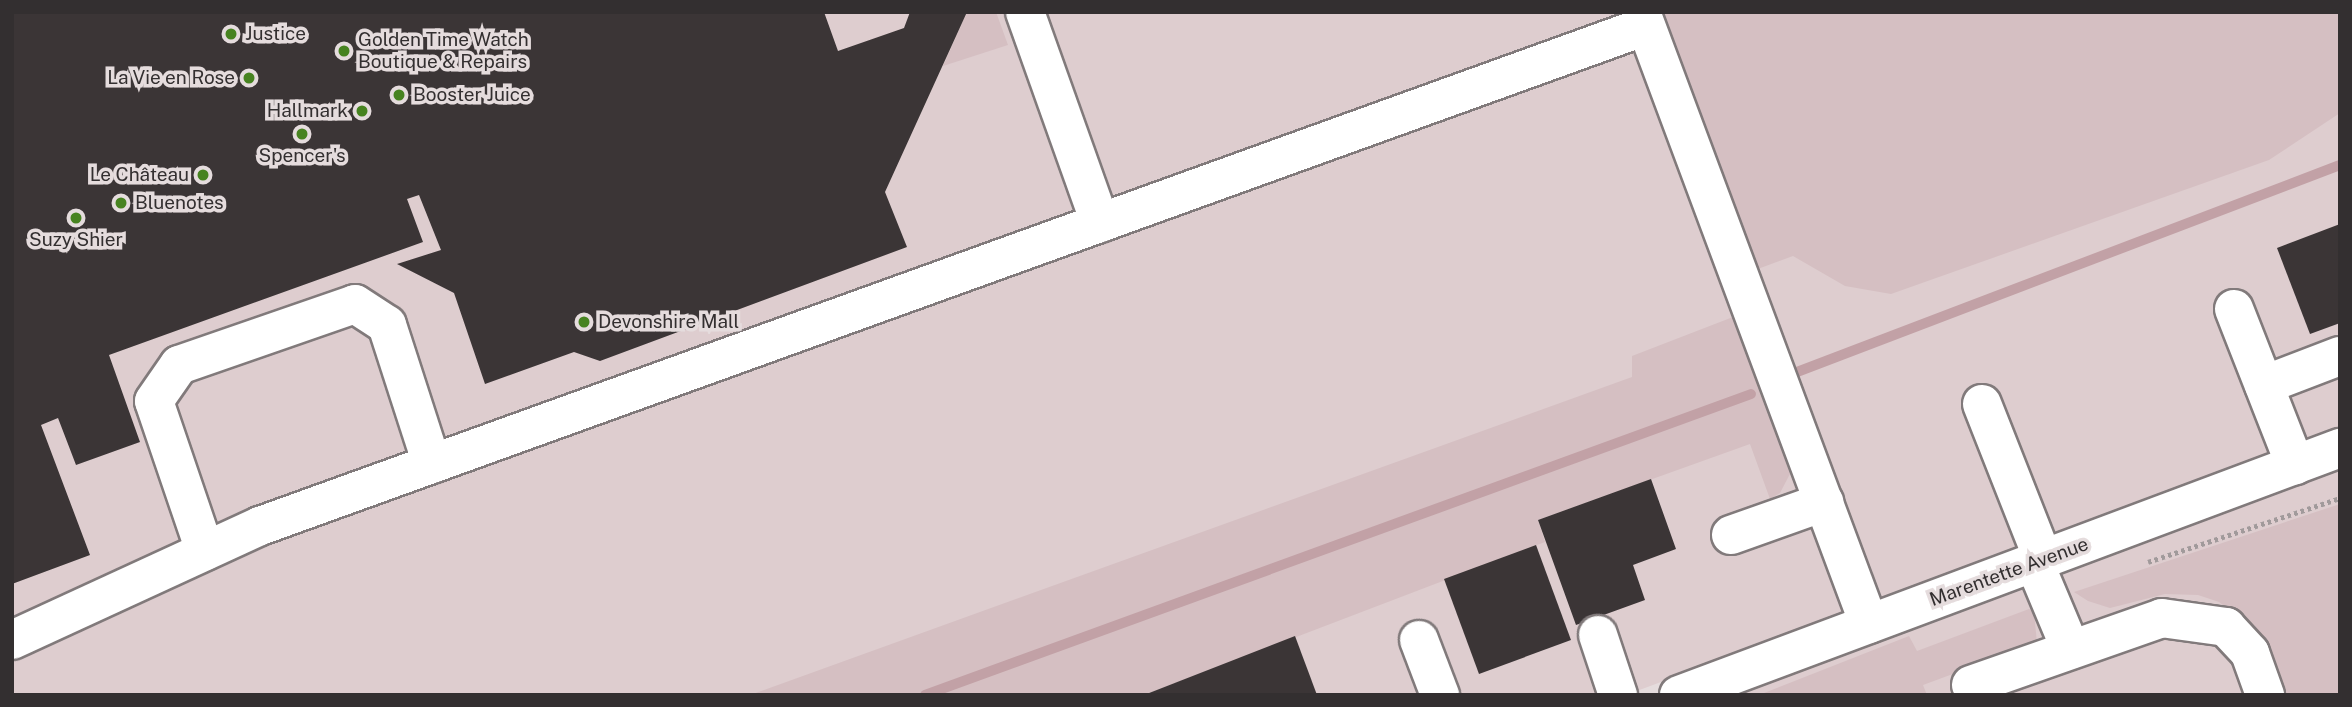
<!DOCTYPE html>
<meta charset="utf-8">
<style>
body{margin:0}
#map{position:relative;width:2352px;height:707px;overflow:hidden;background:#e5dcdd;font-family:"Public Sans",sans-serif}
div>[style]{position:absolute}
.built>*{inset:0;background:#decdcf}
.green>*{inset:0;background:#d5bfc2}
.stream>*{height:10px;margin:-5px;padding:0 5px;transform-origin:5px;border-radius:5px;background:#c2a1a6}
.building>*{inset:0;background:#3b3536}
.path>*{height:4.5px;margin-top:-2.25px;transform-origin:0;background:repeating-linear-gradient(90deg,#a19a9b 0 3.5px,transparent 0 7px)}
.roads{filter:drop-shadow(2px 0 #817a7b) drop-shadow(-2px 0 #817a7b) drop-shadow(0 2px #817a7b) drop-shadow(0 -2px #817a7b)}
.minor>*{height:38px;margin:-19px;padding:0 19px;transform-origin:19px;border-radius:19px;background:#fff}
.dots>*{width:19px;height:19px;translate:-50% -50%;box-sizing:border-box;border:4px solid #e5dcdd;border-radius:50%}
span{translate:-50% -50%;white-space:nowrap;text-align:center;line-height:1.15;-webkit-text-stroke:7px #e5dcdd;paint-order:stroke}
.poi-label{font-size:19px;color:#332f30}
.left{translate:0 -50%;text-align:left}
.right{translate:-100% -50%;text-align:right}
.street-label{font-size:19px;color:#332f30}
.frame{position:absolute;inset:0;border:14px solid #332f30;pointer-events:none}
</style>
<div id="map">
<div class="built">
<i style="clip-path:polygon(12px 12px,2340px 12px,2340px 429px,1626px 695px,12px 695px)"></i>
<i style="clip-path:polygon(2340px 468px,2340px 695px,1721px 695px)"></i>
</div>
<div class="green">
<i style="clip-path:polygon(967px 12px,996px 12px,1008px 45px,943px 66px)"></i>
<i style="clip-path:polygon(1659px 12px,2340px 12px,2340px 113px,2269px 160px,1891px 294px,1845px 286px,1793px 256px,1755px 270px)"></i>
<i style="clip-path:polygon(1733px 317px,1792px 470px,1780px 493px,1770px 499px,1750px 444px,1538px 520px,1545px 542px,1144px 695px,750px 695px,1632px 377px,1632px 356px)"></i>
<i style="clip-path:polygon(2340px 504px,2340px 695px,2278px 695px,2243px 621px,2219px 602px,2198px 595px,2165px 594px,2110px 608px,2088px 601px,2074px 592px)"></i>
<i style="clip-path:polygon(2029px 609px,2034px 612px,2037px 643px,1923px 685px,1927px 695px,1759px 695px,1909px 636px,1917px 651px)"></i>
</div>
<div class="stream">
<i style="left:1797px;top:372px;width:581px;rotate:-20.87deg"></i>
<i style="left:925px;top:695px;width:879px;rotate:-20.02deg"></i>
</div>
<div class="building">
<i style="clip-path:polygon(12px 12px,824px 12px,838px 51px,904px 28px,910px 12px,967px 12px,885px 192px,907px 247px,600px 361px,574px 352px,485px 384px,454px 293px,397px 264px,441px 250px,419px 195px,407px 199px,423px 242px,109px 355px,140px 442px,76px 465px,58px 418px,41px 425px,90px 555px,12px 584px)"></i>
<i style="clip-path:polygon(2340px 224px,2340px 323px,2310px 334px,2277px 248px)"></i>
<i style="clip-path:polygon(1651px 479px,1676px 549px,1633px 565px,1645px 600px,1576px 625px,1538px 520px)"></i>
<i style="clip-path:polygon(1536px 545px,1571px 640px,1479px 674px,1444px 579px)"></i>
<i style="clip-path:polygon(1295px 636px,1317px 695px,1144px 695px)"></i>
</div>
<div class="path">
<i style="left:2148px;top:562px;width:202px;rotate:-18.4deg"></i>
</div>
<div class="roads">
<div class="minor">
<i style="left:1025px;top:12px;width:224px;rotate:70.4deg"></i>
<i style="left:1641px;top:12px;width:653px;rotate:69.57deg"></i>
<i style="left:2234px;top:309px;width:168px;rotate:68.6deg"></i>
<i style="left:2264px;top:385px;width:81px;rotate:-20.9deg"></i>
<i style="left:1982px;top:404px;width:167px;rotate:68.5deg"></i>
<i style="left:1731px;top:535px;width:99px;rotate:-19.5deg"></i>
<i style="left:205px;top:551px;width:158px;rotate:-108.8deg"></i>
<i style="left:154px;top:401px;width:44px;rotate:-55.2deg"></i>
<i style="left:179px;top:365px;width:186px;rotate:-19.1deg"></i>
<i style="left:355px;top:304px;width:38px;rotate:33deg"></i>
<i style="left:387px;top:325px;width:146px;rotate:72.1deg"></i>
<i style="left:2034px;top:562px;width:95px;rotate:67.2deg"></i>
<i style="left:1598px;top:635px;width:63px;rotate:71.6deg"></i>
<i style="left:12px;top:640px;width:273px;rotate:-24.7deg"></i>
<i style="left:260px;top:526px;width:1473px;rotate:-19.84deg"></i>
<i style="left:1419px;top:640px;width:59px;rotate:69.1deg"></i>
<i style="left:1971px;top:685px;width:202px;rotate:-19.3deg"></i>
<i style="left:2162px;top:618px;width:65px;rotate:8deg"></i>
<i style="left:2226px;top:627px;width:35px;rotate:47deg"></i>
<i style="left:2250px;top:653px;width:45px;rotate:70.3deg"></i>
<i style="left:1679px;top:695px;width:706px;rotate:-20.49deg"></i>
</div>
</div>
<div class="dots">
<i style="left:231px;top:34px;background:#478320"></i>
<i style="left:344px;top:51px;background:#478320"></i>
<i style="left:249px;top:78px;background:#478320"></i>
<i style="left:399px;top:95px;background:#478320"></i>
<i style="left:362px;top:111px;background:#478320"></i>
<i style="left:302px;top:134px;background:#478320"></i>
<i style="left:203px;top:175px;background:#478320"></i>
<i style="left:121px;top:203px;background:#478320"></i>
<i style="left:76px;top:218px;background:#478320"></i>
<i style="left:584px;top:322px;background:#478320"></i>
</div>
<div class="poi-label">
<span class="left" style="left:245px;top:34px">Justice</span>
<span class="left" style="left:358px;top:51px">Golden Time Watch<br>Boutique &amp; Repairs</span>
<span class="right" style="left:235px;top:78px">La Vie en Rose</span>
<span class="left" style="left:413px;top:95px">Booster Juice</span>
<span class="right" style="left:348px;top:111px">Hallmark</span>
<span style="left:302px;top:156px">Spencer's</span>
<span class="right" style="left:189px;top:175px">Le Château</span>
<span class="left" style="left:135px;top:203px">Bluenotes</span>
<span style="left:76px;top:240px">Suzy Shier</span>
<span class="left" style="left:598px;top:322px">Devonshire Mall</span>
</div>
<div class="street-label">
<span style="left:2009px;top:572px;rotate:-20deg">Marentette Avenue</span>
</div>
<div class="frame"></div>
</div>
